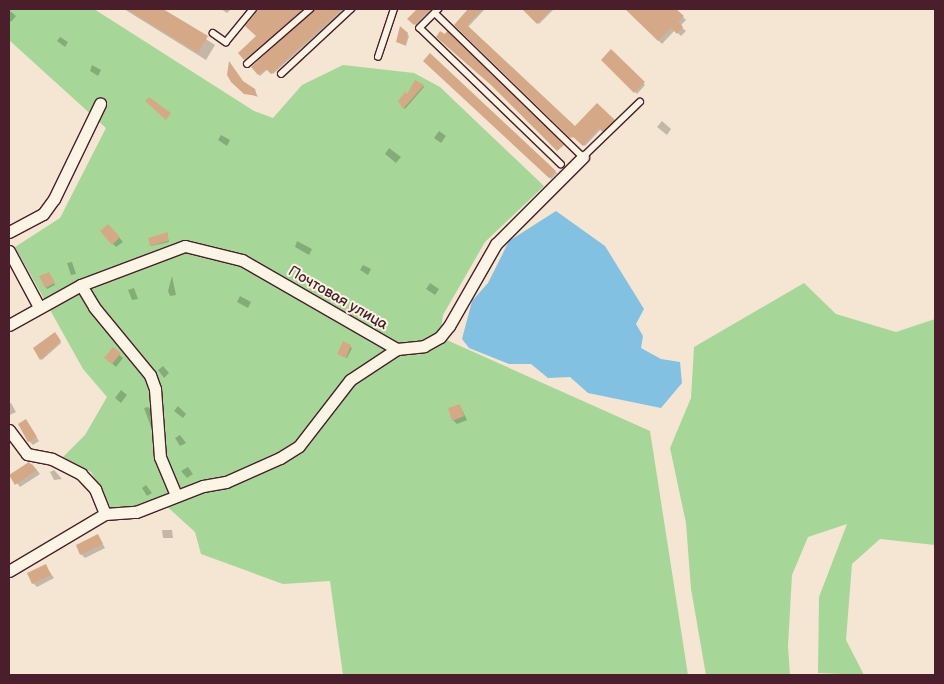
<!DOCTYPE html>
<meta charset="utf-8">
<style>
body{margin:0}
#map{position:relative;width:944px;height:684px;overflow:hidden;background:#f4e6d2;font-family:"Balsamiq Sans",sans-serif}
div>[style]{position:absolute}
.green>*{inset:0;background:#a6d798}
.water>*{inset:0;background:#82c1e2}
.shadow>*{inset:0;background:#0003}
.building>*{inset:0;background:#d5a987}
.roads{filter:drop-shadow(1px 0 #4a1f2b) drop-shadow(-1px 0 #4a1f2b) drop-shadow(0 1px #4a1f2b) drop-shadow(0 -1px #4a1f2b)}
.lane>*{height:5.5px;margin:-2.75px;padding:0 2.75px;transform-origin:2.75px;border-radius:2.75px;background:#fcf5e5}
.street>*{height:11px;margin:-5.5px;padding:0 5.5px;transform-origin:5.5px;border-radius:5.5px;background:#fcf5e5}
span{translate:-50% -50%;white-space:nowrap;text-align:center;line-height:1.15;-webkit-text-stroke:4px #fcf5e5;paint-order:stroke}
.street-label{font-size:15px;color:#4a1f2b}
.frame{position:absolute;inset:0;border:10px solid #4a1f2b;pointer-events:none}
</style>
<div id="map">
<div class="green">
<i style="clip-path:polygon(9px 9px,94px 9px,254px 111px,273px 118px,302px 85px,343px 65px,414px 73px,440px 87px,544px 186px,485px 242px,443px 315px,440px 337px,650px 431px,688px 675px,343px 675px,330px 581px,283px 584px,201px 554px,195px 532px,162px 502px,113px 511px,91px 472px,63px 457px,85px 435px,107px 397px,83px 369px,15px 247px,60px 218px,106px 128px,9px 40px)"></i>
<i style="clip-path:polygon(804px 283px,836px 314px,896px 332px,935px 319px,935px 545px,880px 539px,852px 564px,846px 640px,864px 675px,818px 673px,819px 597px,847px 524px,808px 537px,792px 575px,788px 646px,790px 675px,706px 675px,691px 589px,686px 523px,670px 448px,691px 398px,694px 347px)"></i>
</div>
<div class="water">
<i style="clip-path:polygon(556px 211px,605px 246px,644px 309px,636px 324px,643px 336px,641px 348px,661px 359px,680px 362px,682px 383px,661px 408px,588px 393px,570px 377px,548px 378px,531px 364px,509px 364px,469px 348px,462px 339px,472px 301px,488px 283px,509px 241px)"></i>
</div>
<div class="shadow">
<i style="clip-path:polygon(124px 9px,160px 9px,215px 45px,206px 60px)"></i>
<i style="clip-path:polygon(221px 9px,231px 9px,227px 13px)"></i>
<i style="clip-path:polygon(260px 9px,277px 9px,282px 14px,287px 9px,306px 9px,247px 61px,240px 53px,257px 36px,247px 26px)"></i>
<i style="clip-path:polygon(314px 9px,345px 9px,273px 74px,268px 69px,260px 76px,252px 67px,314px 13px)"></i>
<i style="clip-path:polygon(419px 9px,432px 9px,416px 25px,408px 19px)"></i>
<i style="clip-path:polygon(470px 9px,485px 9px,468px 27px,575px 127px,597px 105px,615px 122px,604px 132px,601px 129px,585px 146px,574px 136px,572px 138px,455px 25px)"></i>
<i style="clip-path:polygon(523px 9px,554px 9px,539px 24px)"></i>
<i style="clip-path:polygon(627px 9px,675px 9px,686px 20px,680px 26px,686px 31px,681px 36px,675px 30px,662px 44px)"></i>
<i style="clip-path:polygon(9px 10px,16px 16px,11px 22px,9px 20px)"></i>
<i style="clip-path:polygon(401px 28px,409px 36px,406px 46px,397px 42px)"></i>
<i style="clip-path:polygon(60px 37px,68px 42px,65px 47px,57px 41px)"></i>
<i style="clip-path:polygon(611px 51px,645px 85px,637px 94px,602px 60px)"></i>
<i style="clip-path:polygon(430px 55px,557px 173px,551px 179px,425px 61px)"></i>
<i style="clip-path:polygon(92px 65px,101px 70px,98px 76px,90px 71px)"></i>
<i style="clip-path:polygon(244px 83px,254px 90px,258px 97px,241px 91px)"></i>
<i style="clip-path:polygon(423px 86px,424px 87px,405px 109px,399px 101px)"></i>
<i style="clip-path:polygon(662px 121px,671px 129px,667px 135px,657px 127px)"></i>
<i style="clip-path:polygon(439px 131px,446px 136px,441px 143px,434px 138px)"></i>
<i style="clip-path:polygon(221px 135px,230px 140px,227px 146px,218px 140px)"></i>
<i style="clip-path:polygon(389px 148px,401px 157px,396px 163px,385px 154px)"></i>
<i style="clip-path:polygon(112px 229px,123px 242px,116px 247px,113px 244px)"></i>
<i style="clip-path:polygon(167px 234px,169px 242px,151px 246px,149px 239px)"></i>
<i style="clip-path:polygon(297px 241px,312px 249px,309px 255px,295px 247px)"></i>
<i style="clip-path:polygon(72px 262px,76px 274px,71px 275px,67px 263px)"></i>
<i style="clip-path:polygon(363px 265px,371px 269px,368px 275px,360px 270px)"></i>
<i style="clip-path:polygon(50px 275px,55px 285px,47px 289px,46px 287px)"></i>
<i style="clip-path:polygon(172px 276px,176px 295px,170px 296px,168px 291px)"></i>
<i style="clip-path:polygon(430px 283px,439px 289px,435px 295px,426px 289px)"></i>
<i style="clip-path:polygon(134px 288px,138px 299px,132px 300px,128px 290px)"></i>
<i style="clip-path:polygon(240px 296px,251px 302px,248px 308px,237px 302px)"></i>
<i style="clip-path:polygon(57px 335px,61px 343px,42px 360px,41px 359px)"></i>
<i style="clip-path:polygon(343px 343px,352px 348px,347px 358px,340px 355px)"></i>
<i style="clip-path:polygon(113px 349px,123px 358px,116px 367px,109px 361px)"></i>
<i style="clip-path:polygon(163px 366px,169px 373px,164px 378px,158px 370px)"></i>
<i style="clip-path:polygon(121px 390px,127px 395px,121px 403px,115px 398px)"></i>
<i style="clip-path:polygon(11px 403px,16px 412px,10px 415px,9px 404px)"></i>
<i style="clip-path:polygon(178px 406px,186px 414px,183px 418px,174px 411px)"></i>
<i style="clip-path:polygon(460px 406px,467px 420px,457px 424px,453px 420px)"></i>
<i style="clip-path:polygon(148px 407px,152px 411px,151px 427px,144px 408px)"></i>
<i style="clip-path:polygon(26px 421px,39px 441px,33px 445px,29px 441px)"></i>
<i style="clip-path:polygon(180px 435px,186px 443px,180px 446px,175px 438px)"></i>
<i style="clip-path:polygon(32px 464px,40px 474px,20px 487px,11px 476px)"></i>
<i style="clip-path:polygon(188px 467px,193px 474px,187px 478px,181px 471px)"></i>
<i style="clip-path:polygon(54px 470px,55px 471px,62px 479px,54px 480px,50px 472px)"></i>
<i style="clip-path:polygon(146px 485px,152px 493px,147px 496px,142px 488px)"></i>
<i style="clip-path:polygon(162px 530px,172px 530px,173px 538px,163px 538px)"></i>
<i style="clip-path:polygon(98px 536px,105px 548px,85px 558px,81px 554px)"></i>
<i style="clip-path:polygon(45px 565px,54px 578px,37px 587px,33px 583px)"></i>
</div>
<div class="building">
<i style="clip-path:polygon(126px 9px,163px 9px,208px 36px,198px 53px)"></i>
<i style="clip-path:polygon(289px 9px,303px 9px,244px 60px,238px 53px,256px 36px,245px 26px,258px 10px)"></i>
<i style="clip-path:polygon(315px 9px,342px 9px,271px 74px,266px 69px,258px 75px,251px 67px)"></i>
<i style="clip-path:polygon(417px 9px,430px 9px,414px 25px,407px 19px)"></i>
<i style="clip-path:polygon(468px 9px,483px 9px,467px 25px,575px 126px,597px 103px,615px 120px,602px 132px,599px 128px,583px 146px,572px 136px,570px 138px,454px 25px)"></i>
<i style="clip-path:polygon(522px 9px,552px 9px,537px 24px)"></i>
<i style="clip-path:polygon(625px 9px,676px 9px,684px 16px,678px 21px,683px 27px,677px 34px,671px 28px,658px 41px)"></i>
<i style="clip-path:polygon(400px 26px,408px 33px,405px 45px,396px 42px)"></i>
<i style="clip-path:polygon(440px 31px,445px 34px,447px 31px,564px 145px,557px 151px,491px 85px,436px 37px)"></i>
<i style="clip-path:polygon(611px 49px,645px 82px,634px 93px,601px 60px)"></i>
<i style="clip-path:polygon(430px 53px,556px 171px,549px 178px,423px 61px)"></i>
<i style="clip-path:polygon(229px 61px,243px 81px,255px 89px,257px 96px,244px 94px,231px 82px,227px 75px)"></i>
<i style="clip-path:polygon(415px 80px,424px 85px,403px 109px,398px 101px,405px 92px,407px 94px)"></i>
<i style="clip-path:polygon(149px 97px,171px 113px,166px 120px,145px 101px)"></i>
<i style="clip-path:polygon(108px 224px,120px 237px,112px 245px,100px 231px)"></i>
<i style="clip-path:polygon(168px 232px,168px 241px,150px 246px,148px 238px)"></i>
<i style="clip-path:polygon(49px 272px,55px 283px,45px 288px,39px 276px)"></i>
<i style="clip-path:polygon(55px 332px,61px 341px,40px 360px,33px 348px)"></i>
<i style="clip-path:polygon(343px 341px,351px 345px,346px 358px,337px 354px)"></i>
<i style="clip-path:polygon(113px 347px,121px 353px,112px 364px,104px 358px)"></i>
<i style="clip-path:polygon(460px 404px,464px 416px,452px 421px,448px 408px)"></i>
<i style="clip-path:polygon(26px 419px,37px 437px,28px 442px,18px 424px)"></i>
<i style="clip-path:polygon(29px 462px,37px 470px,15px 485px,9px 475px)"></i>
<i style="clip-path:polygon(98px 534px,103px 544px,80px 555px,76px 545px)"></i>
<i style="clip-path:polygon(46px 564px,51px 575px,32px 584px,27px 573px)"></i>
</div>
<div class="roads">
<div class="lane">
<i style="left:439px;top:9px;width:27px;rotate:135deg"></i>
<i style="left:420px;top:28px;width:196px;rotate:44deg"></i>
<i style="left:435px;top:13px;width:206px;rotate:44.2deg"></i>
<i style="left:583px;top:157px;width:79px;rotate:-44deg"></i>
<i style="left:213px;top:33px;width:16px;rotate:35deg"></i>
<i style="left:226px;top:42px;width:43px;rotate:-50.7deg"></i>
<i style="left:378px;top:57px;width:51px;rotate:-71.6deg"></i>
<i style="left:247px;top:64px;width:84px;rotate:-41.1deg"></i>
<i style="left:281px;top:74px;width:96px;rotate:-42.9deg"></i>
</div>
<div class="street">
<i style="left:9px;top:232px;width:38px;rotate:-28deg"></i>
<i style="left:43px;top:214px;width:19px;rotate:-54deg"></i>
<i style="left:54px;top:199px;width:106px;rotate:-64.2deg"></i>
<i style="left:9px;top:251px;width:64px;rotate:61.8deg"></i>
<i style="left:81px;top:285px;width:26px;rotate:59deg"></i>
<i style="left:94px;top:307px;width:88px;rotate:50.5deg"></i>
<i style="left:150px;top:375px;width:15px;rotate:70deg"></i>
<i style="left:155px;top:389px;width:68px;rotate:85.8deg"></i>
<i style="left:160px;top:457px;width:41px;rotate:67.2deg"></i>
<i style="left:9px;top:325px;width:82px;rotate:-29.1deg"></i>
<i style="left:81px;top:285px;width:111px;rotate:-20.6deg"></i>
<i style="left:185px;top:246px;width:59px;rotate:13.8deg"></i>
<i style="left:242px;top:260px;width:179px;rotate:29.9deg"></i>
<i style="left:397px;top:349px;width:27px;rotate:-6deg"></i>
<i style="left:424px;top:346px;width:18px;rotate:-29deg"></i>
<i style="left:440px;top:337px;width:14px;rotate:-51deg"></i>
<i style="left:449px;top:326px;width:95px;rotate:-60.2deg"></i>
<i style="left:496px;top:244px;width:123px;rotate:-45deg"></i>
<i style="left:9px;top:430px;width:30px;rotate:53deg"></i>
<i style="left:27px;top:454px;width:25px;rotate:11deg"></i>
<i style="left:52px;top:459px;width:33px;rotate:27deg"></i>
<i style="left:81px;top:474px;width:21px;rotate:47deg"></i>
<i style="left:95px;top:489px;width:27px;rotate:68deg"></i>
<i style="left:9px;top:571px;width:112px;rotate:-30.7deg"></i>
<i style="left:105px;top:514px;width:31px;rotate:-4deg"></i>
<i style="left:136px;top:512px;width:72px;rotate:-21.2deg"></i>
<i style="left:203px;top:486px;width:23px;rotate:-10deg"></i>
<i style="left:226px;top:482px;width:59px;rotate:-24deg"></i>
<i style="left:280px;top:458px;width:22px;rotate:-32deg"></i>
<i style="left:299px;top:446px;width:83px;rotate:-52.3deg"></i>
<i style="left:350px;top:380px;width:56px;rotate:-33.4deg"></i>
</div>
</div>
<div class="street-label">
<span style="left:338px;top:298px;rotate:30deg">Почтовая улица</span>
</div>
<div class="frame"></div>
</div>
